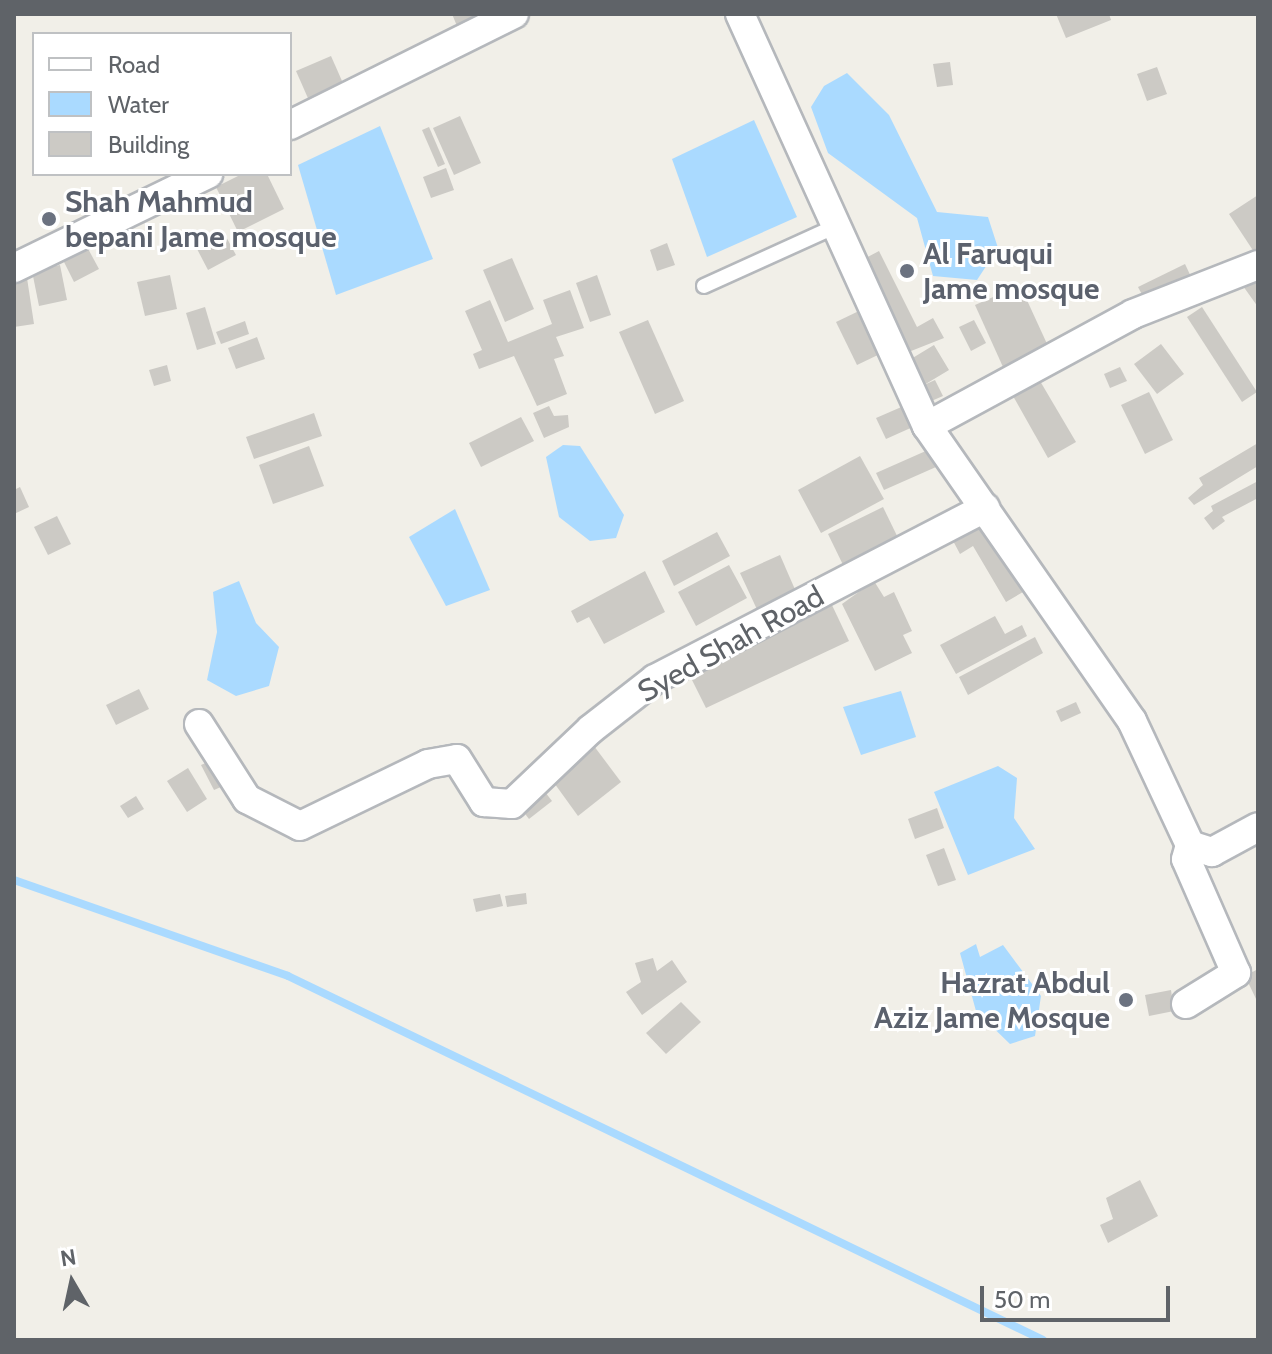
<!DOCTYPE html>
<style>
body{margin:0}
#map{position:relative;width:1272px;height:1354px;overflow:hidden;background:#f1efe8;font-family:Cabin,sans-serif}
div>[style]{position:absolute}
.water>*{inset:0;background:#aadaff}
.stream>*{height:8px;margin:-4px;padding:0 4px;transform-origin:4px;border-radius:4px;background:#aadaff}
.building>*{inset:0;background:#cccac5}
.roads{filter:drop-shadow(2px 0 #b5b8bc) drop-shadow(-2px 0 #b5b8bc) drop-shadow(0 2px #b5b8bc) drop-shadow(0 -2px #b5b8bc)}
.service>*{height:14px;margin:-7px;padding:0 7px;transform-origin:7px;border-radius:7px;background:#fff}
.minor>*{height:28px;margin:-14px;padding:0 14px;transform-origin:14px;border-radius:14px;background:#fff}
.dots>*{width:22px;height:22px;translate:-50% -50%;box-sizing:border-box;border:4px solid #fff;border-radius:50%}
span{translate:-50% -50%;white-space:nowrap;text-align:center;line-height:1.15;-webkit-text-stroke:6px #fff;paint-order:stroke}
.worship-label{font-size:30px;color:#5b616d;font-weight:700}
.left{translate:0 -50%;text-align:left}
.right{translate:-100% -50%;text-align:right}
.street-label{font-size:30px;color:#5f6368}
.frame{position:absolute;inset:0;border:16px solid #5f6368;pointer-events:none}
.legend{position:absolute;left:32px;top:32px;width:260px;height:144px;box-sizing:border-box;background:#fff;border:2px solid #bfc1c3;margin:0;padding:10px 14px;list-style:none;font-size:24px;color:#5f6368}
.legend li{display:flex;align-items:center;gap:16px;height:40px}
.legend b{width:40px;border:2px solid #bfc1c3}
.north{position:absolute;left:32px;top:1242px;width:80px;height:80px;-webkit-text-stroke:6px #fff;paint-order:stroke;rotate:351deg;font-size:22px;font-weight:700;line-height:32px;text-align:center;color:#5f6368}
.north::after{content:'';display:block;margin:auto;width:28px;height:36px;background:#5f6368;clip-path:polygon(50% 0,100% 100%,50% 72%,0 100%)}
.scale{position:absolute;left:980px;top:1286px;width:190px;height:36px;box-sizing:border-box;border:4px solid #5f6368;border-top:0;padding-left:10px;font-size:24px;line-height:28px;white-space:nowrap;color:#5f6368;-webkit-text-stroke:6px #fff;paint-order:stroke}
</style>
<div id="map">
<div class="water">
<i style="clip-path:polygon(847px 73px,889px 115px,937px 212px,988px 217px,998px 248px,977px 280px,933px 276px,917px 218px,828px 153px,811px 107px,824px 86px)"></i>
<i style="clip-path:polygon(754px 120px,797px 217px,707px 257px,672px 159px)"></i>
<i style="clip-path:polygon(380px 126px,433px 259px,336px 295px,298px 165px)"></i>
<i style="clip-path:polygon(563px 445px,580px 446px,624px 515px,616px 538px,590px 541px,559px 517px,546px 457px)"></i>
<i style="clip-path:polygon(455px 509px,490px 590px,446px 606px,409px 537px)"></i>
<i style="clip-path:polygon(239px 581px,256px 623px,279px 647px,269px 686px,236px 696px,207px 680px,217px 632px,213px 592px)"></i>
<i style="clip-path:polygon(901px 691px,916px 737px,861px 755px,843px 707px)"></i>
<i style="clip-path:polygon(998px 766px,1017px 778px,1014px 818px,1035px 849px,968px 875px,934px 792px)"></i>
<i style="clip-path:polygon(976px 944px,980px 957px,1003px 945px,1041px 996px,1035px 1036px,1010px 1044px,976px 1011px,960px 953px)"></i>
</div>
<div class="stream">
<i style="left:14px;top:880px;width:290px;rotate:19.3deg"></i>
<i style="left:288px;top:976px;width:838px;rotate:25.74deg"></i>
</div>
<div class="building">
<i style="clip-path:polygon(452px 14px,483px 14px,457px 26px)"></i>
<i style="clip-path:polygon(1056px 14px,1109px 14px,1111px 20px,1066px 38px)"></i>
<i style="clip-path:polygon(331px 56px,346px 90px,311px 105px,296px 71px)"></i>
<i style="clip-path:polygon(950px 62px,953px 85px,937px 87px,933px 64px)"></i>
<i style="clip-path:polygon(1157px 67px,1167px 94px,1147px 101px,1137px 74px)"></i>
<i style="clip-path:polygon(460px 116px,481px 163px,454px 175px,433px 128px)"></i>
<i style="clip-path:polygon(429px 127px,445px 164px,438px 167px,422px 130px)"></i>
<i style="clip-path:polygon(446px 168px,454px 190px,431px 198px,423px 177px)"></i>
<i style="clip-path:polygon(242px 174px,267px 174px,284px 209px,238px 232px,216px 187px)"></i>
<i style="clip-path:polygon(1258px 195px,1258px 258px,1229px 214px)"></i>
<i style="clip-path:polygon(224px 233px,236px 255px,208px 270px,196px 247px)"></i>
<i style="clip-path:polygon(667px 243px,675px 265px,657px 271px,650px 250px)"></i>
<i style="clip-path:polygon(86px 245px,99px 269px,74px 282px,62px 258px)"></i>
<i style="clip-path:polygon(879px 251px,917px 327px,933px 318px,944px 338px,906px 353px,862px 260px)"></i>
<i style="clip-path:polygon(512px 258px,534px 309px,505px 322px,483px 270px)"></i>
<i style="clip-path:polygon(1185px 264px,1193px 281px,1147px 304px,1138px 287px)"></i>
<i style="clip-path:polygon(60px 265px,67px 300px,39px 306px,32px 271px)"></i>
<i style="clip-path:polygon(170px 275px,177px 309px,145px 316px,137px 282px)"></i>
<i style="clip-path:polygon(597px 275px,611px 315px,590px 322px,576px 283px)"></i>
<i style="clip-path:polygon(1258px 277px,1258px 307px,1243px 286px)"></i>
<i style="clip-path:polygon(27px 278px,34px 324px,14px 327px,14px 280px)"></i>
<i style="clip-path:polygon(1020px 285px,1048px 346px,1003px 367px,975px 305px)"></i>
<i style="clip-path:polygon(570px 290px,584px 328px,556px 337px,564px 356px,554px 359px,567px 394px,537px 406px,514px 356px,479px 369px,473px 354px,482px 350px,465px 311px,490px 300px,508px 342px,552px 324px,543px 300px)"></i>
<i style="clip-path:polygon(205px 307px,216px 344px,197px 350px,186px 313px)"></i>
<i style="clip-path:polygon(1202px 307px,1257px 392px,1242px 402px,1187px 317px)"></i>
<i style="clip-path:polygon(861px 310px,882px 353px,857px 365px,836px 322px)"></i>
<i style="clip-path:polygon(648px 320px,684px 401px,655px 414px,619px 332px)"></i>
<i style="clip-path:polygon(974px 320px,986px 343px,971px 351px,959px 327px)"></i>
<i style="clip-path:polygon(245px 321px,249px 334px,221px 344px,216px 332px)"></i>
<i style="clip-path:polygon(257px 337px,265px 359px,236px 369px,228px 348px)"></i>
<i style="clip-path:polygon(1161px 344px,1184px 374px,1157px 394px,1134px 364px)"></i>
<i style="clip-path:polygon(934px 345px,949px 370px,924px 385px,935px 380px,943px 396px,929px 402px,906px 362px)"></i>
<i style="clip-path:polygon(167px 365px,171px 381px,154px 386px,149px 370px)"></i>
<i style="clip-path:polygon(1120px 367px,1127px 381px,1110px 388px,1104px 374px)"></i>
<i style="clip-path:polygon(1040px 381px,1076px 442px,1048px 458px,1013px 396px)"></i>
<i style="clip-path:polygon(1149px 392px,1173px 440px,1145px 454px,1121px 405px)"></i>
<i style="clip-path:polygon(906px 405px,915px 426px,886px 439px,876px 418px)"></i>
<i style="clip-path:polygon(549px 406px,554px 416px,568px 415px,569px 427px,544px 438px,533px 413px)"></i>
<i style="clip-path:polygon(314px 413px,322px 436px,254px 459px,246px 437px)"></i>
<i style="clip-path:polygon(521px 417px,534px 441px,481px 467px,469px 443px)"></i>
<i style="clip-path:polygon(1258px 443px,1258px 466px,1194px 505px,1188px 498px,1203px 485px,1199px 478px)"></i>
<i style="clip-path:polygon(309px 446px,324px 486px,273px 504px,259px 465px)"></i>
<i style="clip-path:polygon(928px 450px,936px 467px,884px 490px,876px 473px)"></i>
<i style="clip-path:polygon(860px 456px,884px 499px,821px 533px,798px 490px)"></i>
<i style="clip-path:polygon(1258px 481px,1258px 498px,1222px 517px,1225px 521px,1213px 530px,1204px 518px,1213px 511px,1211px 506px)"></i>
<i style="clip-path:polygon(20px 487px,29px 507px,14px 514px,14px 490px)"></i>
<i style="clip-path:polygon(883px 507px,901px 544px,846px 571px,828px 534px)"></i>
<i style="clip-path:polygon(57px 516px,71px 544px,48px 555px,34px 527px)"></i>
<i style="clip-path:polygon(980px 520px,1023px 592px,1006px 602px,973px 546px,960px 554px,951px 537px)"></i>
<i style="clip-path:polygon(717px 532px,730px 556px,674px 586px,662px 561px)"></i>
<i style="clip-path:polygon(780px 555px,800px 601px,761px 618px,740px 573px)"></i>
<i style="clip-path:polygon(729px 565px,747px 598px,696px 626px,678px 592px)"></i>
<i style="clip-path:polygon(645px 571px,665px 612px,604px 644px,589px 617px,577px 623px,571px 611px)"></i>
<i style="clip-path:polygon(874px 581px,884px 597px,894px 592px,912px 631px,903px 635px,912px 653px,875px 671px,842px 604px)"></i>
<i style="clip-path:polygon(831px 603px,849px 641px,706px 708px,687px 670px)"></i>
<i style="clip-path:polygon(995px 616px,1005px 634px,1022px 625px,1027px 636px,956px 674px,940px 645px)"></i>
<i style="clip-path:polygon(1035px 637px,1043px 653px,968px 695px,959px 677px)"></i>
<i style="clip-path:polygon(139px 689px,149px 709px,116px 725px,106px 705px)"></i>
<i style="clip-path:polygon(1076px 702px,1081px 713px,1061px 722px,1056px 711px)"></i>
<i style="clip-path:polygon(591px 742px,621px 782px,578px 816px,552px 780px)"></i>
<i style="clip-path:polygon(217px 758px,230px 783px,214px 790px,201px 765px)"></i>
<i style="clip-path:polygon(188px 768px,207px 799px,187px 812px,167px 781px)"></i>
<i style="clip-path:polygon(542px 788px,552px 801px,529px 819px,519px 806px)"></i>
<i style="clip-path:polygon(136px 796px,144px 809px,128px 818px,120px 806px)"></i>
<i style="clip-path:polygon(937px 808px,944px 828px,915px 839px,908px 819px)"></i>
<i style="clip-path:polygon(944px 848px,956px 880px,938px 886px,926px 855px)"></i>
<i style="clip-path:polygon(526px 893px,527px 904px,507px 907px,505px 896px)"></i>
<i style="clip-path:polygon(500px 894px,503px 906px,476px 912px,473px 899px)"></i>
<i style="clip-path:polygon(653px 958px,657px 971px,672px 960px,687px 982px,642px 1015px,626px 992px,641px 982px,635px 963px)"></i>
<i style="clip-path:polygon(1258px 969px,1258px 1003px,1245px 976px)"></i>
<i style="clip-path:polygon(1171px 990px,1174px 1011px,1149px 1016px,1145px 995px)"></i>
<i style="clip-path:polygon(681px 1002px,701px 1022px,666px 1054px,646px 1033px)"></i>
<i style="clip-path:polygon(1140px 1180px,1158px 1216px,1108px 1243px,1100px 1225px,1113px 1219px,1106px 1198px)"></i>
</div>
<div class="roads">
<div class="service">
<i style="left:704px;top:286px;width:145px;rotate:-24.4deg"></i>
</div>
<div class="minor">
<i style="left:740px;top:14px;width:452px;rotate:65.6deg"></i>
<i style="left:927px;top:426px;width:359px;rotate:55.2deg"></i>
<i style="left:1132px;top:721px;width:137px;rotate:64.9deg"></i>
<i style="left:1190px;top:845px;width:23px;rotate:18deg"></i>
<i style="left:1212px;top:852px;width:52px;rotate:-28.5deg"></i>
<i style="left:290px;top:125px;width:250px;rotate:-26.4deg"></i>
<i style="left:14px;top:268px;width:216px;rotate:-25.9deg"></i>
<i style="left:927px;top:426px;width:234px;rotate:-28.5deg"></i>
<i style="left:1133px;top:314px;width:134px;rotate:-21.4deg"></i>
<i style="left:199px;top:724px;width:89px;rotate:57.4deg"></i>
<i style="left:247px;top:799px;width:59px;rotate:27deg"></i>
<i style="left:300px;top:826px;width:142px;rotate:-25.8deg"></i>
<i style="left:428px;top:764px;width:29px;rotate:-10deg"></i>
<i style="left:457px;top:759px;width:51px;rotate:57.9deg"></i>
<i style="left:484px;top:802px;width:28px;rotate:4deg"></i>
<i style="left:512px;top:804px;width:109px;rotate:-43.5deg"></i>
<i style="left:591px;top:729px;width:81px;rotate:-38deg"></i>
<i style="left:655px;top:679px;width:372px;rotate:-27.4deg"></i>
<i style="left:1186px;top:1004px;width:59px;rotate:-31.8deg"></i>
<i style="left:1236px;top:973px;width:124px;rotate:-113.7deg"></i>
<i style="left:1186px;top:859px;width:15px;rotate:-74deg"></i>
</div>
</div>
<div class="dots">
<i style="left:49px;top:219px;background:#6b7280"></i>
<i style="left:907px;top:271px;background:#6b7280"></i>
<i style="left:1126px;top:1000px;background:#6b7280"></i>
</div>
<div class="worship-label">
<span class="left" style="left:65px;top:219px">Shah Mahmud<br>bepani Jame mosque</span>
<span class="left" style="left:923px;top:271px">Al Faruqui<br>Jame mosque</span>
<span class="right" style="left:1110px;top:1000px">Hazrat Abdul<br>Aziz Jame Mosque</span>
</div>
<div class="street-label">
<span style="left:731px;top:644px;rotate:-29deg">Syed Shah Road</span>
</div>
<div class="frame"></div>
<ul class="legend">
<li><b style="height:10px;background:#fff"></b>Road</li>
<li><b style="height:22px;background:#aadaff"></b>Water</li>
<li><b style="height:22px;background:#cccac5"></b>Building</li>
</ul>
<div class="north">N</div>
<div class="scale">50 m</div>
</div>
